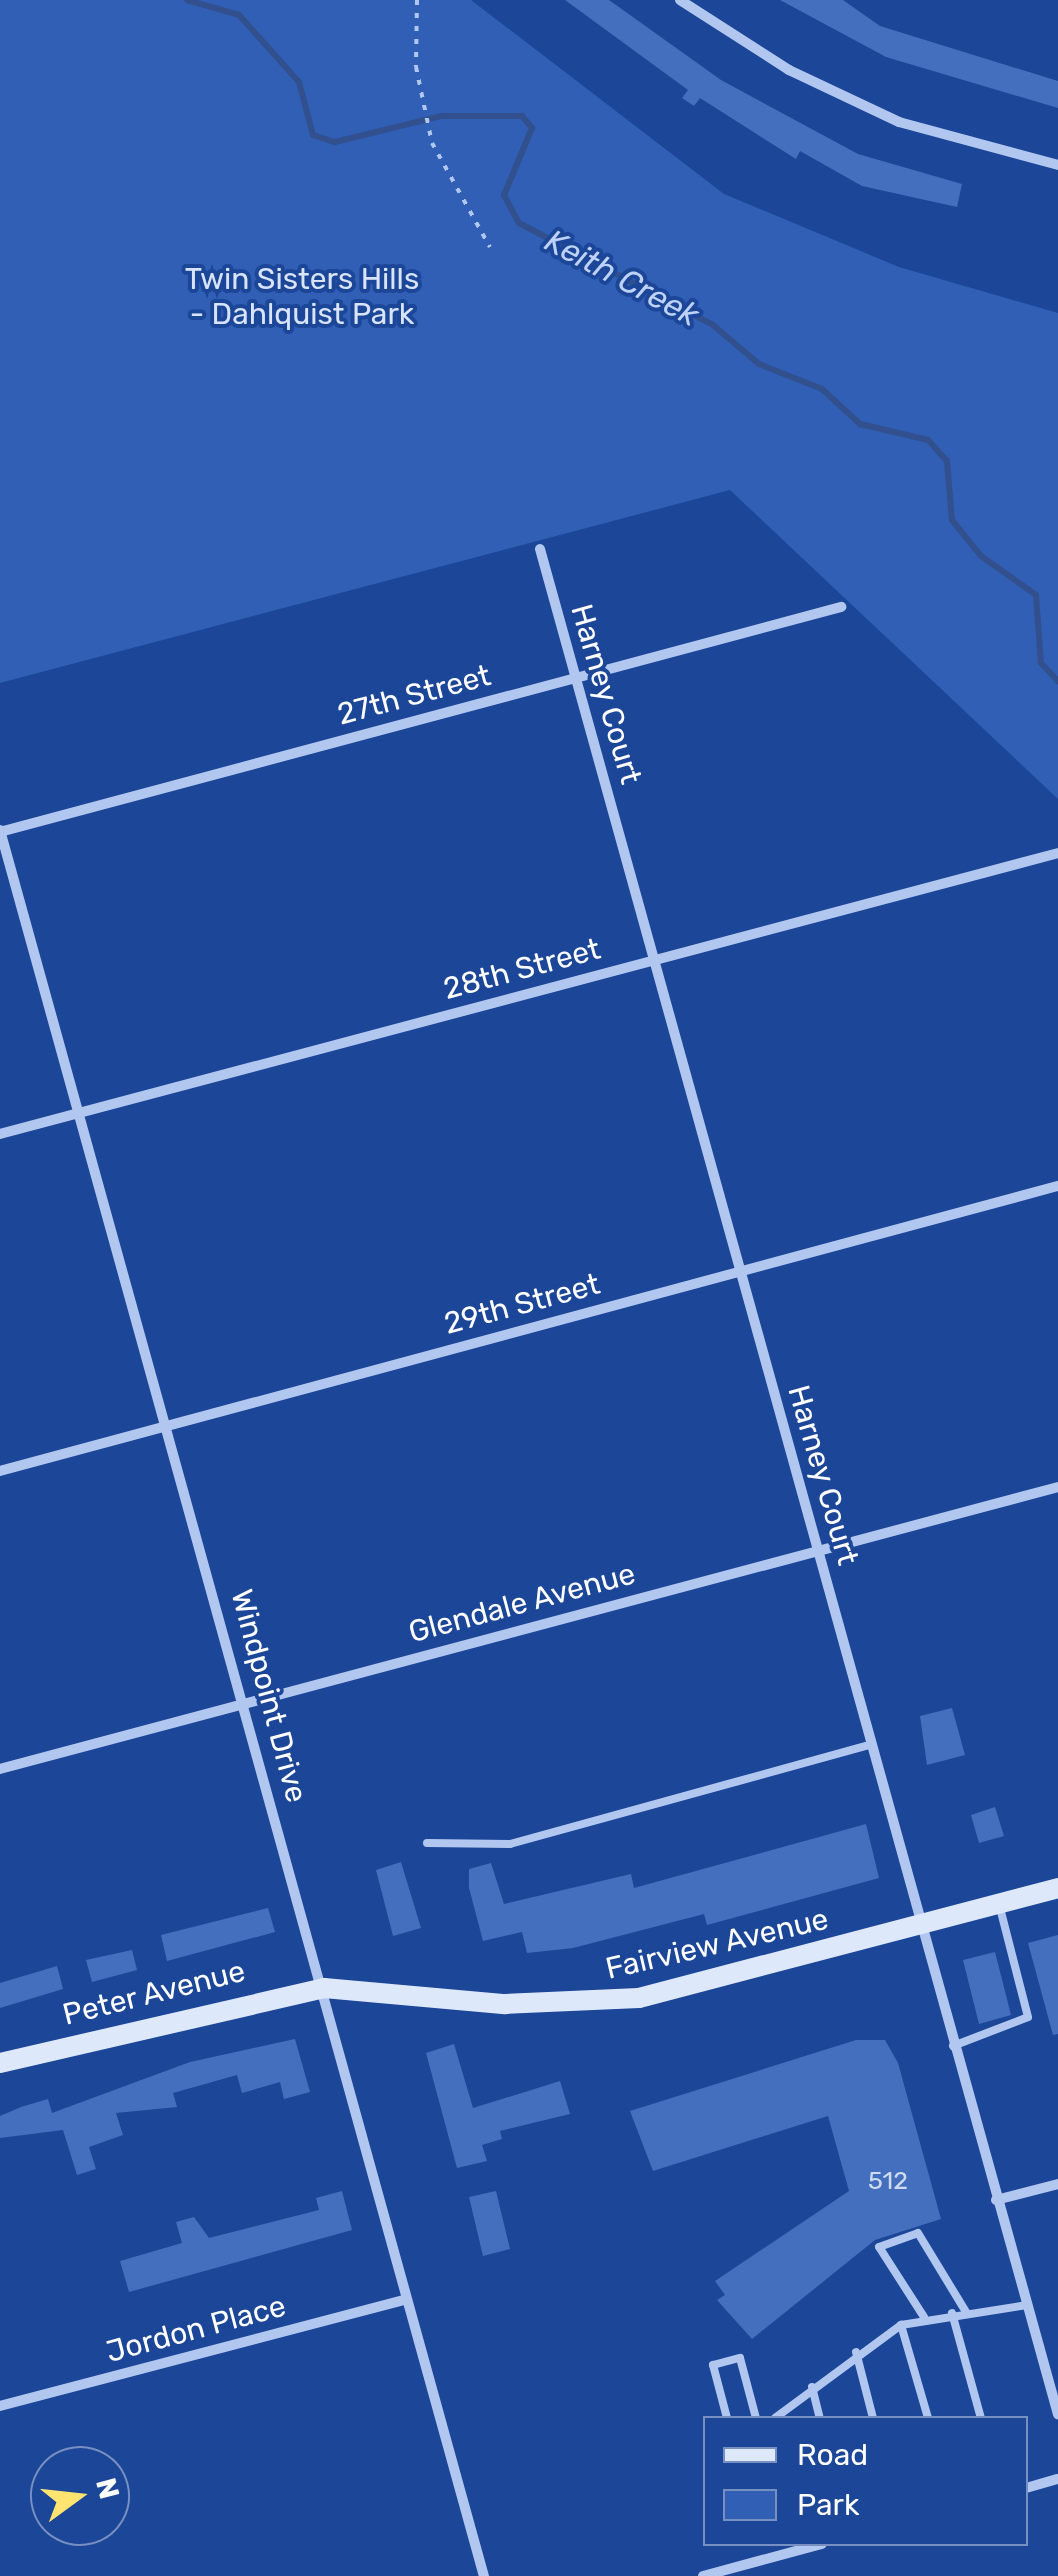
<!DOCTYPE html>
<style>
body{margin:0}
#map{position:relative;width:1058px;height:2576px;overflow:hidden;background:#1c4698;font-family:Rubik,sans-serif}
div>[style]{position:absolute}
.green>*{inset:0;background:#305fb5}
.stream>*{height:6px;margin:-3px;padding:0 3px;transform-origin:3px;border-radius:3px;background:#32508d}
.building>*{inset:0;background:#446fbe}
.path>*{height:4px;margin-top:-2px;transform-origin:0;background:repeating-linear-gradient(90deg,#b1c7f0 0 5px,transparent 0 13px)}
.lane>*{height:8px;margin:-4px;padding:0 4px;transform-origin:4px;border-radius:4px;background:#b1c7f0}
.street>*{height:10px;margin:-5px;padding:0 5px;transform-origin:5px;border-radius:5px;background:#b1c7f0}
.secondary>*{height:20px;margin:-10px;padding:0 10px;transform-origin:10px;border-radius:10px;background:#dee8fb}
span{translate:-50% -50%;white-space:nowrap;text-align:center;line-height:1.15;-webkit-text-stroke:8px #1c4698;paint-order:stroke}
.number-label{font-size:25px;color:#d0dbef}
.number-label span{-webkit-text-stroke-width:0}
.park-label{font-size:30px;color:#d8e4fb}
.street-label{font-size:30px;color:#fff}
.water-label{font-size:32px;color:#bdd2f6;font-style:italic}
.legend{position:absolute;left:703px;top:2416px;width:325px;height:130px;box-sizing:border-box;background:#1c4698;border:2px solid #7790c1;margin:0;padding:12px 18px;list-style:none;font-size:30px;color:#fff}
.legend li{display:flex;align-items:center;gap:20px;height:50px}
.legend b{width:50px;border:2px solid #7790c1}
.north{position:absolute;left:30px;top:2446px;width:100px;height:100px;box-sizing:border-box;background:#1c4698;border:2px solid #7790c1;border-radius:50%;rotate:75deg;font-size:28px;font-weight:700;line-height:40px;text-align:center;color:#fff}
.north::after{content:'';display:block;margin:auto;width:35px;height:45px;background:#ffe470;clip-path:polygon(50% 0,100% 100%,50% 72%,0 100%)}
</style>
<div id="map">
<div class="green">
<i style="clip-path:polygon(0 0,471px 0,724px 194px,899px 267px,1058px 313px,1058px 799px,730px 490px,0 683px)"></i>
</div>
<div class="stream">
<i style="left:187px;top:0;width:54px;rotate:16.1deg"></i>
<i style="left:239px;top:15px;width:90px;rotate:48.2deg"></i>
<i style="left:299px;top:82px;width:55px;rotate:75.2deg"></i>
<i style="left:313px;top:135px;width:23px;rotate:18deg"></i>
<i style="left:335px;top:142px;width:110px;rotate:-13.7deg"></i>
<i style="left:442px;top:116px;width:80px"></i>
<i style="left:522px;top:116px;width:16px;rotate:50deg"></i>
<i style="left:532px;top:128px;width:73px;rotate:112.7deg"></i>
<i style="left:504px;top:195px;width:32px;rotate:62deg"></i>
<i style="left:519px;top:223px;width:219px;rotate:27.7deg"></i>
<i style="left:713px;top:325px;width:60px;rotate:40.3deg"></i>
<i style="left:759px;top:364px;width:68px;rotate:21.6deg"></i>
<i style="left:822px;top:389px;width:52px;rotate:42.6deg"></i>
<i style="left:860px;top:424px;width:70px;rotate:13.2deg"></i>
<i style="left:928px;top:440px;width:28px;rotate:48deg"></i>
<i style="left:947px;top:461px;width:59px;rotate:85.2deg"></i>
<i style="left:952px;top:520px;width:46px;rotate:51.1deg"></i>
<i style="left:981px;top:556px;width:67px;rotate:35.3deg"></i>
<i style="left:1036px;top:595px;width:68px;rotate:85.8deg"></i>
<i style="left:1041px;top:663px;width:25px;rotate:47deg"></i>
</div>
<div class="building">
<i style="clip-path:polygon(565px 0,609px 0,721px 80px,858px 154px,962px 184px,957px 207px,862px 186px,800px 151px,796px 159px,700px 98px,694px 106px,682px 98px,688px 90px)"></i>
<i style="clip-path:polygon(780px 0,843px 0,880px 26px,1058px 81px,1058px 108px,886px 57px)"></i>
<i style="clip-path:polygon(952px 1708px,965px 1755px,927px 1765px,920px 1716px)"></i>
<i style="clip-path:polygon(995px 1807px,1004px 1836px,979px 1843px,971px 1815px)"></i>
<i style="clip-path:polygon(866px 1824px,879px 1878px,707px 1925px,704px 1914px,573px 1948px,527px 1953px,522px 1932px,483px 1941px,469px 1888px,469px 1869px,491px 1863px,504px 1904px,631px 1874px,634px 1888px)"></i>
<i style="clip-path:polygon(401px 1862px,421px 1928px,393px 1936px,376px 1870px)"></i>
<i style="clip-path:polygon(268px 1908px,275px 1932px,167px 1961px,161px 1935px)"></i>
<i style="clip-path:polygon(1058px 1935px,1058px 2034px,1053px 2035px,1028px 1943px)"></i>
<i style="clip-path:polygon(132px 1950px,137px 1970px,92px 1982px,86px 1960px)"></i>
<i style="clip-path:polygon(995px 1952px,1011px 2015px,979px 2024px,963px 1960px)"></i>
<i style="clip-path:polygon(57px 1966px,63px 1989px,0 2008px,0 1983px)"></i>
<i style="clip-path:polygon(295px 2039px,310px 2092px,284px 2099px,280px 2082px,242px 2093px,237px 2075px,173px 2093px,177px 2107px,116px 2113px,123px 2135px,89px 2147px,96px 2169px,77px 2175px,63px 2130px,0 2138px,0 2116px,21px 2107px,48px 2099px,52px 2113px,190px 2062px)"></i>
<i style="clip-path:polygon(856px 2040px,885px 2040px,898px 2063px,941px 2219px,875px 2240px,752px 2339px,717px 2300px,725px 2295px,715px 2281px,849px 2191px,828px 2116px,653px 2171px,630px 2111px)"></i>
<i style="clip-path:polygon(454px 2044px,473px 2108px,560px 2081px,570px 2114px,500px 2131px,502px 2139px,482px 2145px,487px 2161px,457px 2168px,426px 2053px)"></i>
<i style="clip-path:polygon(342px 2191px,352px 2230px,129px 2292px,120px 2261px,182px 2243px,176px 2222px,194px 2217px,209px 2238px,319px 2210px,316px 2198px)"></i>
<i style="clip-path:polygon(496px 2191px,510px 2249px,483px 2256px,469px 2197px)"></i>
</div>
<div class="path">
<i style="left:417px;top:0;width:67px;rotate:90.9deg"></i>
<i style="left:416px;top:67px;width:78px;rotate:78.1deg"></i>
<i style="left:432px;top:143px;width:119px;rotate:60.9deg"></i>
</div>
<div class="lane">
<i style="left:427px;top:1843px;width:83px;rotate:0.7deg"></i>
<i style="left:510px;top:1844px;width:373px;rotate:-15.4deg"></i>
<i style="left:953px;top:2046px;width:80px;rotate:-21.1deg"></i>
<i style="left:1028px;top:2017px;width:113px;rotate:-104.4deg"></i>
<i style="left:952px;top:2313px;width:109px;rotate:74.6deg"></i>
<i style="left:924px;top:2317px;width:83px;rotate:-122.7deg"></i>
<i style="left:879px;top:2247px;width:41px;rotate:-19.7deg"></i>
<i style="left:918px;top:2233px;width:92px;rotate:58.7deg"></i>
<i style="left:901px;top:2325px;width:97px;rotate:73.8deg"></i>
<i style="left:856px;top:2352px;width:68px;rotate:75.6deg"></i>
<i style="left:812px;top:2387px;width:32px;rotate:76deg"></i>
<i style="left:727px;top:2418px;width:55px;rotate:-104.8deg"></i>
<i style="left:713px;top:2365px;width:28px;rotate:-15deg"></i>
<i style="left:740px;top:2358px;width:62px;rotate:75.1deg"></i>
<i style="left:775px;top:2418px;width:157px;rotate:-36.4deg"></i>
<i style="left:901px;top:2325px;width:128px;rotate:-9deg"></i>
</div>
<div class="street">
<i style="left:680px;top:0;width:130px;rotate:32.7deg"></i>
<i style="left:789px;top:70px;width:122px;rotate:25.3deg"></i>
<i style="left:899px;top:122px;width:165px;rotate:15.1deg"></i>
<i style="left:540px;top:549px;width:1936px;rotate:74.48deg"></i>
<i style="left:0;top:830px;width:1812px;rotate:74.51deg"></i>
<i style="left:0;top:832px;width:871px;rotate:-14.98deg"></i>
<i style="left:0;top:1134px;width:1095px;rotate:-14.87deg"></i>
<i style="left:0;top:1471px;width:1096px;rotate:-15.08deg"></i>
<i style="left:0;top:1769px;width:1095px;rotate:-14.92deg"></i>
<i style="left:996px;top:2200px;width:64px;rotate:-14.5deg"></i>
<i style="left:0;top:2406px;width:419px;rotate:-14.7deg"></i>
<i style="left:1026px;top:2488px;width:33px;rotate:-16deg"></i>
<i style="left:703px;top:2576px;width:123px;rotate:-15.1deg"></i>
</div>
<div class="secondary">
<i style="left:0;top:2063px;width:333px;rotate:-13deg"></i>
<i style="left:324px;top:1988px;width:182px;rotate:5.1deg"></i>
<i style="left:505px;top:2004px;width:134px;rotate:-2.6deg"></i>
<i style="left:639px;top:1998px;width:433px;rotate:-14.7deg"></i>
</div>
<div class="number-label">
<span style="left:888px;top:2181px">512</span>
</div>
<div class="park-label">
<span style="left:302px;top:296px">Twin Sisters Hills<br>- Dahlquist Park</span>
</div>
<div class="street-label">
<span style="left:606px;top:694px;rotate:74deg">Harney Court</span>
<span style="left:414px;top:695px;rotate:-15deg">27th Street</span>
<span style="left:522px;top:969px;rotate:-15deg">28th Street</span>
<span style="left:522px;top:1304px;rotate:-15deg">29th Street</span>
<span style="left:823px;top:1475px;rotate:74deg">Harney Court</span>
<span style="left:522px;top:1603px;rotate:-15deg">Glendale Avenue</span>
<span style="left:269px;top:1696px;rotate:75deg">Windpoint Drive</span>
<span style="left:717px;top:1944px;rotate:-13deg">Fairview Avenue</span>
<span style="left:154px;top:1993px;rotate:-14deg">Peter Avenue</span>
<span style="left:196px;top:2329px;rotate:-15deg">Jordon Place</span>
</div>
<div class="water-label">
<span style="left:622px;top:278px;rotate:28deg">Keith Creek</span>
</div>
<ul class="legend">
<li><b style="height:12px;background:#dee8fb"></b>Road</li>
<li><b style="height:28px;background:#305fb5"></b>Park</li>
</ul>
<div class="north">N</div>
</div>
